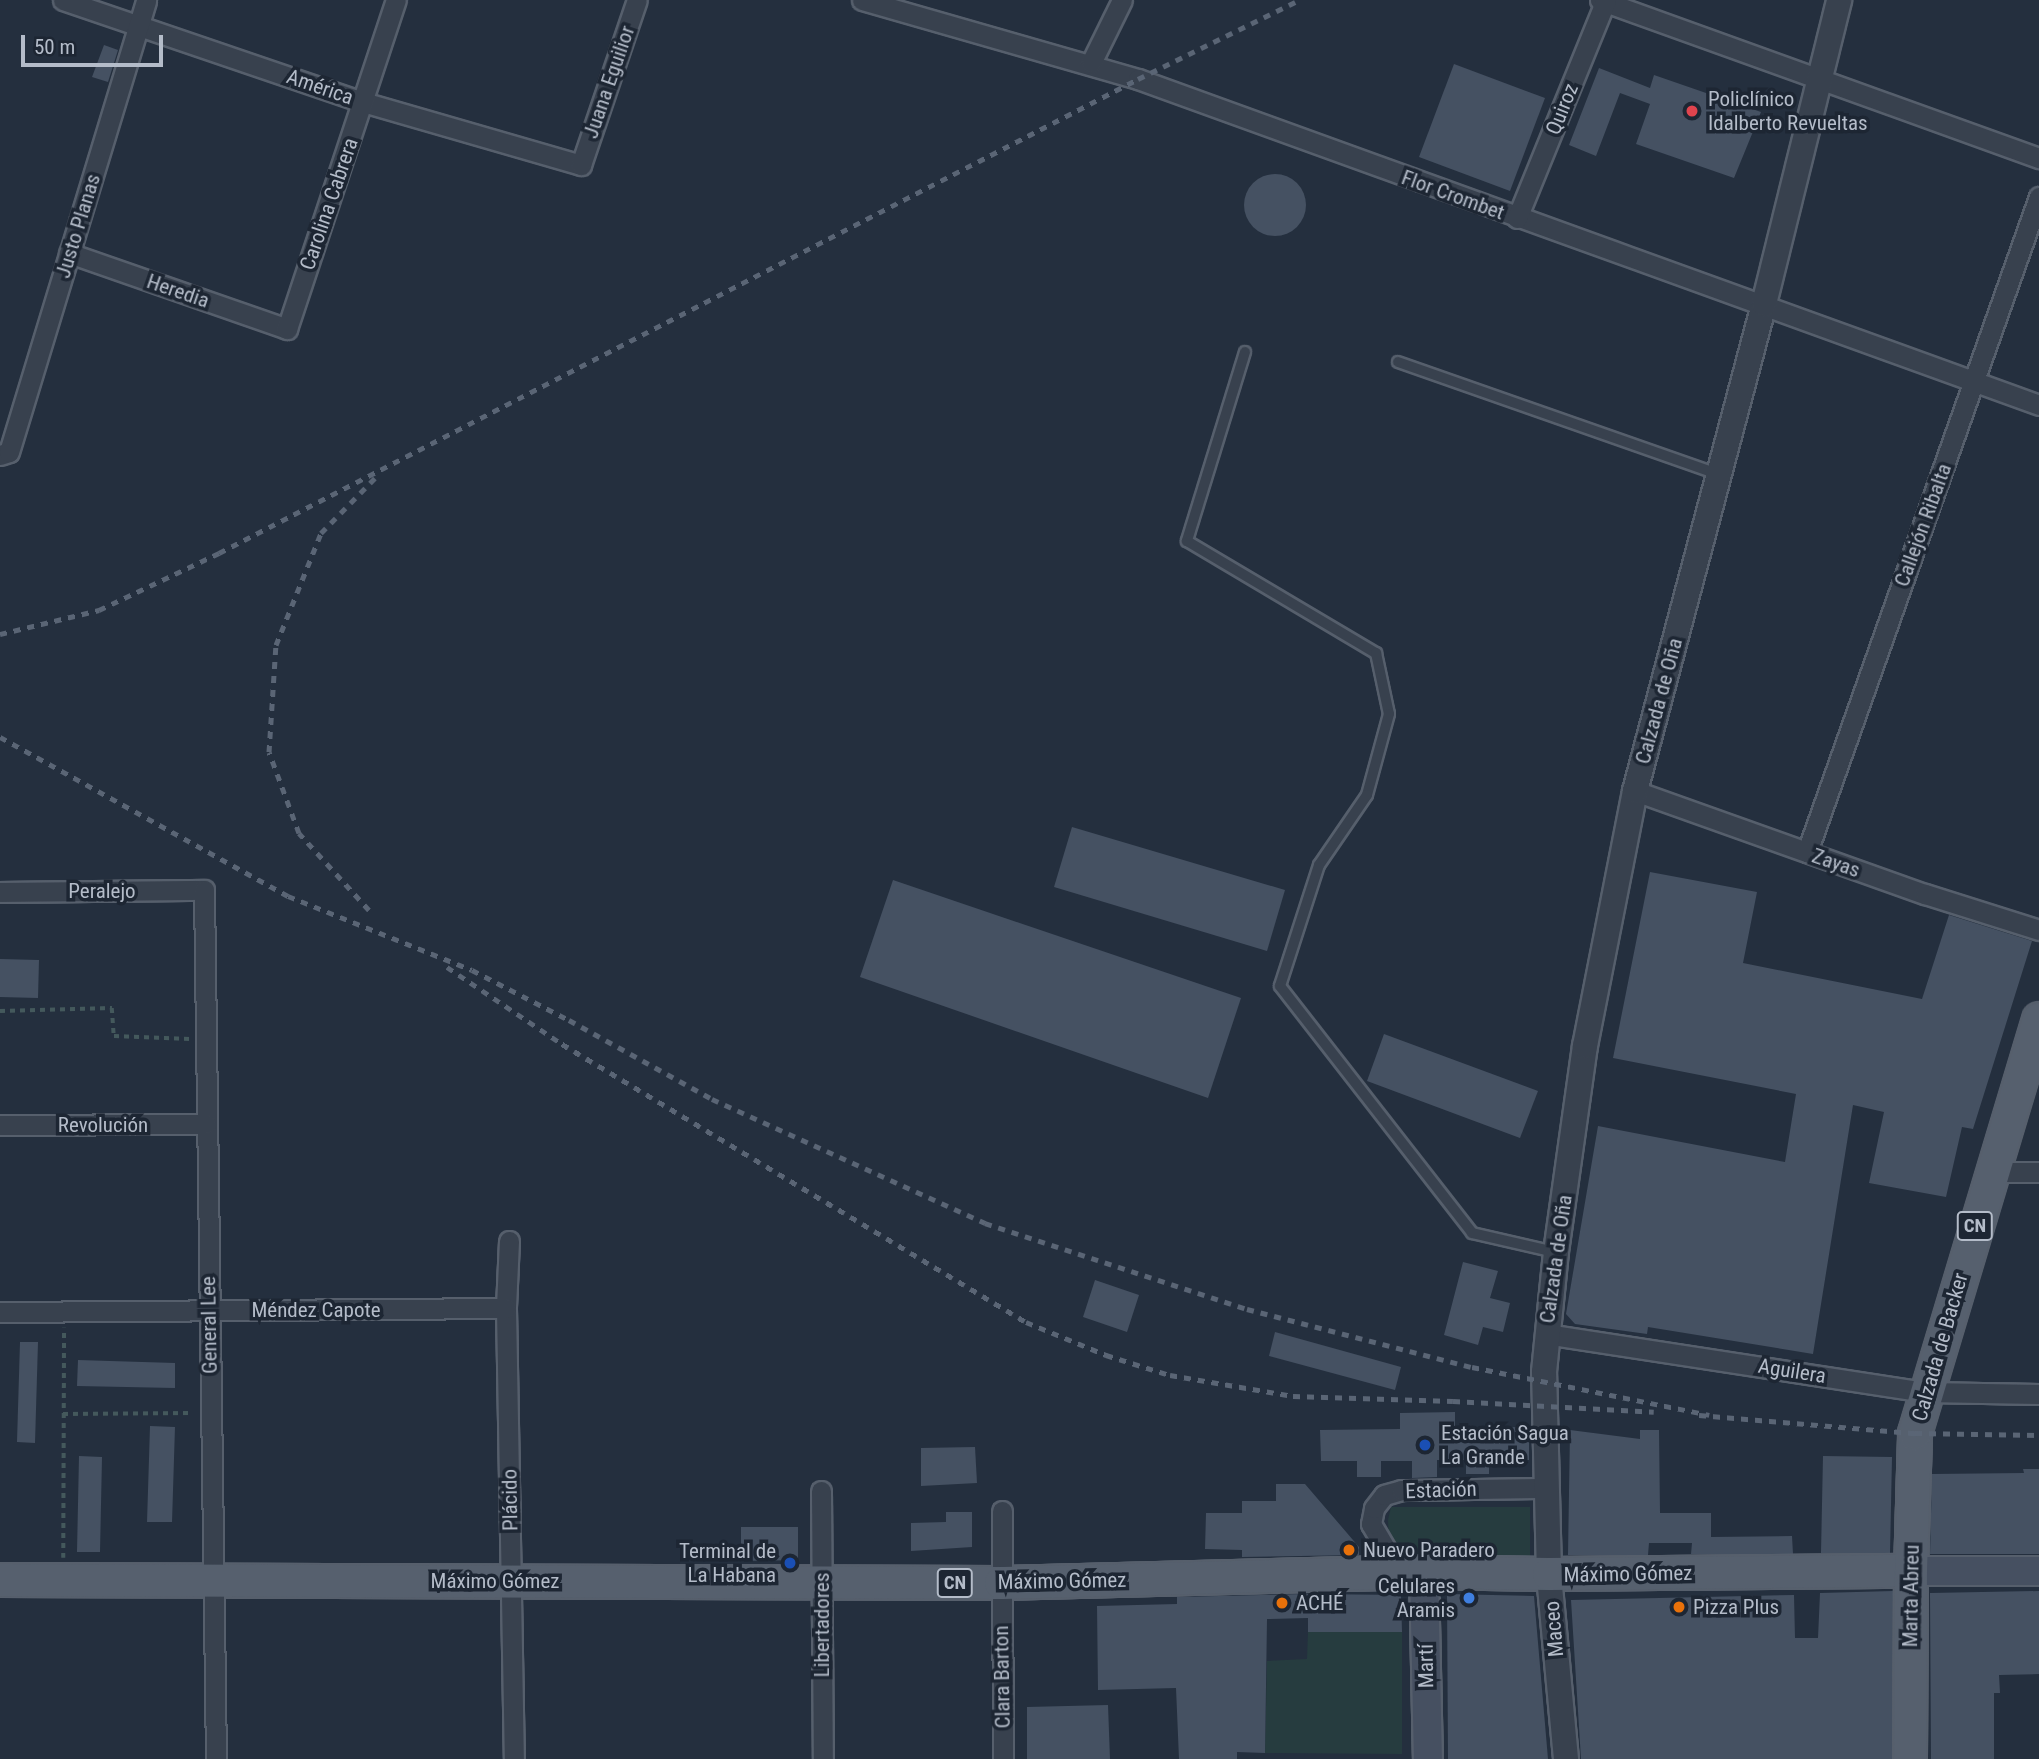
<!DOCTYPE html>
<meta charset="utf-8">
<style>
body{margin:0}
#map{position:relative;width:2039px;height:1759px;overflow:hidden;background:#242f3e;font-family:"Roboto Condensed",sans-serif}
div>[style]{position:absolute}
.green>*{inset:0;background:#263c3f}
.building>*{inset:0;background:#455162}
.round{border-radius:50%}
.path>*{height:3.5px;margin-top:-1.75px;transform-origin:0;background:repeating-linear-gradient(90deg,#44595c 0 5px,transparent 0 10px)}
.roads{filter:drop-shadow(2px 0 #565f6c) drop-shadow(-2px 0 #565f6c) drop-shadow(0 2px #565f6c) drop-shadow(0 -2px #565f6c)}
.service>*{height:10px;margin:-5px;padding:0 5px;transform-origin:5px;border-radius:5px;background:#38414e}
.minor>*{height:19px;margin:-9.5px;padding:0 9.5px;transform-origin:9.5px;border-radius:9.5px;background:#38414e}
.tertiary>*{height:24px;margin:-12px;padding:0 12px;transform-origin:12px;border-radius:12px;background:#38414e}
.secondary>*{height:28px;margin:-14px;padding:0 14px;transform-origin:14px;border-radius:14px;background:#465061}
.primary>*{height:32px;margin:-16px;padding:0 16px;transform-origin:16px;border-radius:16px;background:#56606e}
.rail>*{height:5px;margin-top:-2.5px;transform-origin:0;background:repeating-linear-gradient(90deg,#5a6575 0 7px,transparent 0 14px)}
.dots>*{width:19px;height:19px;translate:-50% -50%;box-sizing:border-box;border:4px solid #1d2633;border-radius:50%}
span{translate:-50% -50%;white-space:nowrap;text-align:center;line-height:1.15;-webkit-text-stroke:7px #1d2633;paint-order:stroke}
.shield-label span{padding:2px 5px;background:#1d2633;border:2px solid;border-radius:5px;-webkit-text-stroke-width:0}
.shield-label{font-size:19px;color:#b4bcc9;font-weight:700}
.street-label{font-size:21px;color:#b4bcc9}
.poi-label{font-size:21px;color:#b4bcc9}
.left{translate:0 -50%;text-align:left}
.right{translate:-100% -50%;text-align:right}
.scale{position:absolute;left:21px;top:35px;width:142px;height:32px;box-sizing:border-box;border:4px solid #b4bcc9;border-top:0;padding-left:9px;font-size:21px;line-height:24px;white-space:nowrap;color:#b4bcc9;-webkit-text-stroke:5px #1d2633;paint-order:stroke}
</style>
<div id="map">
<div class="green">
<i style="clip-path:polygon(1391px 1507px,1530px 1507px,1530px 1557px,1402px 1557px,1389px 1542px,1388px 1520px)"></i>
<i style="clip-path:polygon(1308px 1632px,1402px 1632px,1402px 1754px,1265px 1753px,1267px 1661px,1307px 1659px)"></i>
</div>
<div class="building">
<i style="clip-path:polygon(104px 45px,118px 50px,108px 82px,92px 77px)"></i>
<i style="clip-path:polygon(1454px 64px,1545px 98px,1510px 191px,1419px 157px)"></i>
<i style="clip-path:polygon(1599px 68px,1650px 88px,1654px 75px,1761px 112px,1734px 178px,1636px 144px,1650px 104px,1620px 93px,1596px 156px,1569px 145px)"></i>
<i class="round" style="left:1244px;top:174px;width:62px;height:62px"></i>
<i style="clip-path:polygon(1072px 827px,1285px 890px,1267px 951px,1054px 887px)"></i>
<i style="clip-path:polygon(1650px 872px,1757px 892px,1743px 963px,1922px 999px,1949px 915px,2032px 941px,1973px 1129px,1962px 1127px,1946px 1197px,1869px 1183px,1884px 1112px,1853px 1105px,1813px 1354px,1648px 1327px,1647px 1334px,1575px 1324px,1566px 1314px,1598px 1126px,1785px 1162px,1796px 1094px,1613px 1058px)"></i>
<i style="clip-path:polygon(893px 880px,1241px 998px,1208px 1098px,860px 977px)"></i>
<i style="clip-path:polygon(0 959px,39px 960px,38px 998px,0 997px)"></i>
<i style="clip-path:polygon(1384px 1034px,1538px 1091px,1520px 1138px,1367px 1081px)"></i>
<i style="clip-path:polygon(1463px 1262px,1498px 1271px,1490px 1298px,1510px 1303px,1503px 1332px,1483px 1327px,1478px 1345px,1444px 1335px)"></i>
<i style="clip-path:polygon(1095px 1280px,1139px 1295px,1127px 1332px,1083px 1317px)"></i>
<i style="clip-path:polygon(1275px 1332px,1401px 1367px,1395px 1390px,1269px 1356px)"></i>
<i style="clip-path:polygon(20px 1342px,38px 1342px,35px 1443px,17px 1442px)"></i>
<i style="clip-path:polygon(78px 1360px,175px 1363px,175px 1388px,77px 1386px)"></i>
<i style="clip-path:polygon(1455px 1412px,1455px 1428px,1529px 1427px,1529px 1460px,1489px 1460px,1489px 1474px,1466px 1474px,1466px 1460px,1437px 1460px,1437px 1477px,1412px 1478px,1412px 1461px,1381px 1461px,1381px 1477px,1357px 1477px,1357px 1461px,1321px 1461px,1320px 1430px,1400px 1429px,1400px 1413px)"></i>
<i style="clip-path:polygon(150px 1426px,175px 1427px,172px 1522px,147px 1522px)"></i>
<i style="clip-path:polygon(1570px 1430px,1640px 1439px,1640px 1430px,1659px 1430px,1660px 1513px,1711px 1513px,1711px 1537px,1792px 1536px,1793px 1554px,1691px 1554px,1692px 1543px,1649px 1543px,1648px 1555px,1568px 1555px)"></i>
<i style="clip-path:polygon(975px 1447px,977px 1483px,921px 1486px,921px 1448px)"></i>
<i style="clip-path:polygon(79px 1456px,102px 1457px,100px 1552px,77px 1552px)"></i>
<i style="clip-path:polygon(1823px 1456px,1892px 1457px,1890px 1553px,1821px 1553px)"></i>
<i style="clip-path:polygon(2023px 1469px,2039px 1469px,2039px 1554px,1930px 1554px,1932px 1474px,2024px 1473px)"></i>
<i style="clip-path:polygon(1276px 1484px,1305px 1484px,1359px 1547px,1359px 1555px,1242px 1557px,1242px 1550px,1205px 1549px,1206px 1513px,1242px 1513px,1242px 1501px,1276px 1501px)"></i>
<i style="clip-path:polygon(946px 1512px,972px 1512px,972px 1547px,911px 1551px,911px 1523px,946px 1522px)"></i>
<i style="clip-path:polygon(741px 1527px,798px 1527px,798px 1560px,741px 1561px)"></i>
<i style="clip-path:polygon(1893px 1591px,1892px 1759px,1581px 1759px,1571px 1600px,1794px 1595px,1795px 1638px,1818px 1638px,1820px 1593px)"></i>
<i style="clip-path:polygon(2039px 1591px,2039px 1674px,1999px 1675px,2000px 1693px,1994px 1693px,1994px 1759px,1931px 1759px,1930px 1593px)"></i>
<i style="clip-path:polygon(1307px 1594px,1401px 1595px,1402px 1632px,1308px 1632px,1308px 1618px,1267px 1619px,1265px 1753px,1237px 1752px,1237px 1759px,1179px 1759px,1176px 1688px,1098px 1690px,1097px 1606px,1177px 1604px,1177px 1597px)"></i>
<i style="clip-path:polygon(1447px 1594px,1534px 1596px,1548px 1759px,1448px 1759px)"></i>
<i style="clip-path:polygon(1108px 1705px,1110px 1759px,1027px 1759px,1027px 1707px)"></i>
</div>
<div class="path">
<i style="left:0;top:1011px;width:112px;rotate:-1.5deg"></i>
<i style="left:112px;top:1008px;width:28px;rotate:86deg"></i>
<i style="left:114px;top:1036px;width:76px;rotate:2.3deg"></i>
<i style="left:63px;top:1414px;width:129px;rotate:-0.4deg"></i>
<i style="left:63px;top:1558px;width:230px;rotate:-89.8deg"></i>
</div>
<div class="roads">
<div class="service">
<i style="left:1245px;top:352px;width:198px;rotate:107.1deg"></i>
<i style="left:1187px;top:541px;width:220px;rotate:30.7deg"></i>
<i style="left:1376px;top:653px;width:62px;rotate:78deg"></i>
<i style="left:1389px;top:714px;width:84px;rotate:105.2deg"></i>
<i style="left:1367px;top:795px;width:85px;rotate:124.4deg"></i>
<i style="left:1319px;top:865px;width:127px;rotate:107.9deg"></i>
<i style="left:1280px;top:986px;width:313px;rotate:52.1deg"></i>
<i style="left:1472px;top:1233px;width:85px;rotate:12.9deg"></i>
<i style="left:1398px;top:362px;width:339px;rotate:19.3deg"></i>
</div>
<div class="minor">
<i style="left:63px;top:0;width:317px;rotate:18.8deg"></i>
<i style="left:363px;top:102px;width:227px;rotate:16.1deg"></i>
<i style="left:581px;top:165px;width:174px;rotate:-71.3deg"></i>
<i style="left:862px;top:0;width:287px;rotate:16deg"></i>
<i style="left:1138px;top:79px;width:958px;rotate:19.89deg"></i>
<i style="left:1600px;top:0;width:467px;rotate:19.8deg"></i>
<i style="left:1091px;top:63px;width:70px;rotate:-63.8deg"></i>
<i style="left:1517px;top:218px;width:235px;rotate:-67.8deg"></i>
<i style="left:69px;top:253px;width:231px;rotate:19.2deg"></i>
<i style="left:287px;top:329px;width:347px;rotate:-71.7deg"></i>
<i style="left:0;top:455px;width:9px;rotate:-18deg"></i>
<i style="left:9px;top:452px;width:472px;rotate:-73.1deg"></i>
<i style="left:1635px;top:791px;width:308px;rotate:19.6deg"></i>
<i style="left:1925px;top:894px;width:120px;rotate:17.5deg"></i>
<i style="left:1807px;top:852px;width:695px;rotate:-70.5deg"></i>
<i style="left:0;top:892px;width:204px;rotate:-0.6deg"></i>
<i style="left:204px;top:890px;width:869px;rotate:89.21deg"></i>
<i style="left:0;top:1125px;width:206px;rotate:-0.3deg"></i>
<i style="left:1991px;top:1172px;width:48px"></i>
<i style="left:509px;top:1241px;width:67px;rotate:92.6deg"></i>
<i style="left:506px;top:1308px;width:451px;rotate:89deg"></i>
<i style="left:0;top:1312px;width:506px;rotate:-0.45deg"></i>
<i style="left:1546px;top:1334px;width:384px;rotate:8.7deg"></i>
<i style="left:1926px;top:1392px;width:113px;rotate:1deg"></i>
<i style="left:821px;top:1491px;width:268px;rotate:89.6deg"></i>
<i style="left:1002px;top:1511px;width:248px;rotate:89.8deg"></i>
<i style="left:1400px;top:1573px;width:57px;rotate:-120.6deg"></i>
<i style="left:1371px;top:1524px;width:16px;rotate:-79deg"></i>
<i style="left:1374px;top:1508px;width:16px;rotate:-52deg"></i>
<i style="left:1384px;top:1495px;width:18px;rotate:-16deg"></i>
<i style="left:1401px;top:1490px;width:145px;rotate:-0.8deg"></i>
</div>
<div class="tertiary">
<i style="left:1566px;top:1759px;width:186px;rotate:-95.3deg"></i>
<i style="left:1549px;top:1574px;width:202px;rotate:-91.4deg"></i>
<i style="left:1544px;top:1372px;width:121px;rotate:-84.3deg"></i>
<i style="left:1556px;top:1252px;width:208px;rotate:-82deg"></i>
<i style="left:1585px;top:1046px;width:260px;rotate:-78.9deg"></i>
<i style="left:1635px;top:791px;width:504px;rotate:-75.16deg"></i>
<i style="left:1764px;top:304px;width:313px;rotate:-76.1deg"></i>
</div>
<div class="secondary">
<i style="left:1911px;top:1571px;width:128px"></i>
<i style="left:1424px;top:1572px;width:187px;rotate:88.8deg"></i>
</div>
<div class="primary">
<i style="left:0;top:1580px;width:1001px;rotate:0.17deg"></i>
<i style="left:1001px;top:1583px;width:423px;rotate:-1.5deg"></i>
<i style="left:1424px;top:1572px;width:125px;rotate:0.9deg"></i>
<i style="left:1549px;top:1574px;width:362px;rotate:-0.5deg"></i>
<i style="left:1910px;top:1759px;width:188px;rotate:-89.7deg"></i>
<i style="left:1911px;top:1571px;width:138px;rotate:-88.3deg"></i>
<i style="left:1915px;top:1433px;width:432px;rotate:-73.3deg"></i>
</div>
</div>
<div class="rail">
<i style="left:0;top:634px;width:102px;rotate:-13.6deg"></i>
<i style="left:99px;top:610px;width:133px;rotate:-25.4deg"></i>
<i style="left:219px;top:553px;width:1034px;rotate:-27.28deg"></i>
<i style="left:1138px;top:79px;width:179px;rotate:-26.1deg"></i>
<i style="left:0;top:737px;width:329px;rotate:28.9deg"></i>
<i style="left:288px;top:896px;width:198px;rotate:21.9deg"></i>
<i style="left:472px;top:970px;width:109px;rotate:27.3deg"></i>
<i style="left:569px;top:1020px;width:163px;rotate:28.9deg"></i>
<i style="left:712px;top:1099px;width:300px;rotate:24.4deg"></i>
<i style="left:985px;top:1223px;width:276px;rotate:18.2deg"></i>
<i style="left:1247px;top:1309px;width:232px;rotate:14.5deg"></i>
<i style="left:1472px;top:1367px;width:242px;rotate:11.4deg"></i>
<i style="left:369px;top:910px;width:104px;rotate:-132.3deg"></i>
<i style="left:299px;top:833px;width:86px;rotate:-110.3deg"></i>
<i style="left:269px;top:752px;width:107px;rotate:-86.3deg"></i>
<i style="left:276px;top:645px;width:121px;rotate:-68.1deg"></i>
<i style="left:321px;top:533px;width:78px;rotate:-45.5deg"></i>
<i style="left:447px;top:967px;width:138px;rotate:33.8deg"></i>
<i style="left:562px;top:1044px;width:541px;rotate:30.93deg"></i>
<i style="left:1026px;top:1322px;width:87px;rotate:22.4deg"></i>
<i style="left:1106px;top:1355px;width:67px;rotate:17.4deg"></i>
<i style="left:1170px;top:1375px;width:125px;rotate:9.7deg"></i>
<i style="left:1293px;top:1396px;width:160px;rotate:1.8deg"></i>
<i style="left:1453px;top:1401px;width:201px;rotate:3.1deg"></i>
<i style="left:1699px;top:1415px;width:217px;rotate:4.8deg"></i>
<i style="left:1915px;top:1433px;width:124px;rotate:0.9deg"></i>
</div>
<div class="dots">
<i style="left:1692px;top:111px;background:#e0444e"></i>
<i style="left:1425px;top:1445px;background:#1a4fb4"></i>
<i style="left:1349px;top:1550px;background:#e8710a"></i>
<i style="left:790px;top:1563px;background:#1a4fb4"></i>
<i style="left:1469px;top:1598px;background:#3f7fe0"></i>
<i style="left:1282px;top:1603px;background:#e8710a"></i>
<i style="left:1679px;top:1607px;background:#e8710a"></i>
</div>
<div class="shield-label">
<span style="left:1975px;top:1226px">CN</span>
<span style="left:955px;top:1583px">CN</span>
</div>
<div class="street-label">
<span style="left:609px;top:82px;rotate:-71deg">Juana Eguilior</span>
<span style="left:320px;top:87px;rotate:19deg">América</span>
<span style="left:1562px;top:109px;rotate:-68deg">Quiroz</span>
<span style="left:1453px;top:195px;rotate:20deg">Flor Crombet</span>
<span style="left:329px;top:204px;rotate:-71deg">Carolina Cabrera</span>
<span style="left:78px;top:226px;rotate:-73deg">Justo Planas</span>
<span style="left:178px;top:291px;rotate:19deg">Heredia</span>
<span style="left:1923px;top:525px;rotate:-70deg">Callejón Ribalta</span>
<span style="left:1659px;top:701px;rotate:-75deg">Calzada de Oña</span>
<span style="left:1836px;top:863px;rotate:19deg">Zayas</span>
<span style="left:102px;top:891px">Peralejo</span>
<span style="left:103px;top:1125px">Revolución</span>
<span style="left:1556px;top:1259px;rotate:-82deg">Calzada de Oña</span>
<span style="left:316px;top:1310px">Méndez Capote</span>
<span style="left:209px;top:1325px;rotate:-91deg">General Lee</span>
<span style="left:1940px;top:1347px;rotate:-74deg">Calzada de Backer</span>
<span style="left:1792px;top:1371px;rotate:9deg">Aguilera</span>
<span style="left:1441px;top:1490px;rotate:-2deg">Estación</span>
<span style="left:510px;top:1500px;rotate:-91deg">Plácido</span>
<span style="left:1628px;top:1574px;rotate:-1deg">Máximo Gómez</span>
<span style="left:495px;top:1581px">Máximo Gómez</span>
<span style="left:1062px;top:1581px;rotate:-1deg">Máximo Gómez</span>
<span style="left:1911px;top:1596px;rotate:-89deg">Marta Abreu</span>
<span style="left:822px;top:1625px;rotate:-90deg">Libertadores</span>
<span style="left:1554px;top:1629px;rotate:-95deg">Maceo</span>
<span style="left:1426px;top:1666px;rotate:-91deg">Martí</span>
<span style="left:1002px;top:1677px;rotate:-91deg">Clara Barton</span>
</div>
<div class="poi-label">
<span class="left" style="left:1708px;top:111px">Policlínico<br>Idalberto Revueltas</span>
<span class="left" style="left:1441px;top:1445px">Estación Sagua<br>La Grande</span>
<span class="left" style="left:1363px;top:1550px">Nuevo Paradero</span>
<span class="right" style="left:776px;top:1563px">Terminal de<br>La Habana</span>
<span class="right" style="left:1455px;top:1598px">Celulares<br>Aramis</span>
<span class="left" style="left:1296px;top:1603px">ACHÉ</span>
<span class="left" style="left:1693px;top:1607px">Pizza Plus</span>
</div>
<div class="scale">50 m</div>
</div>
